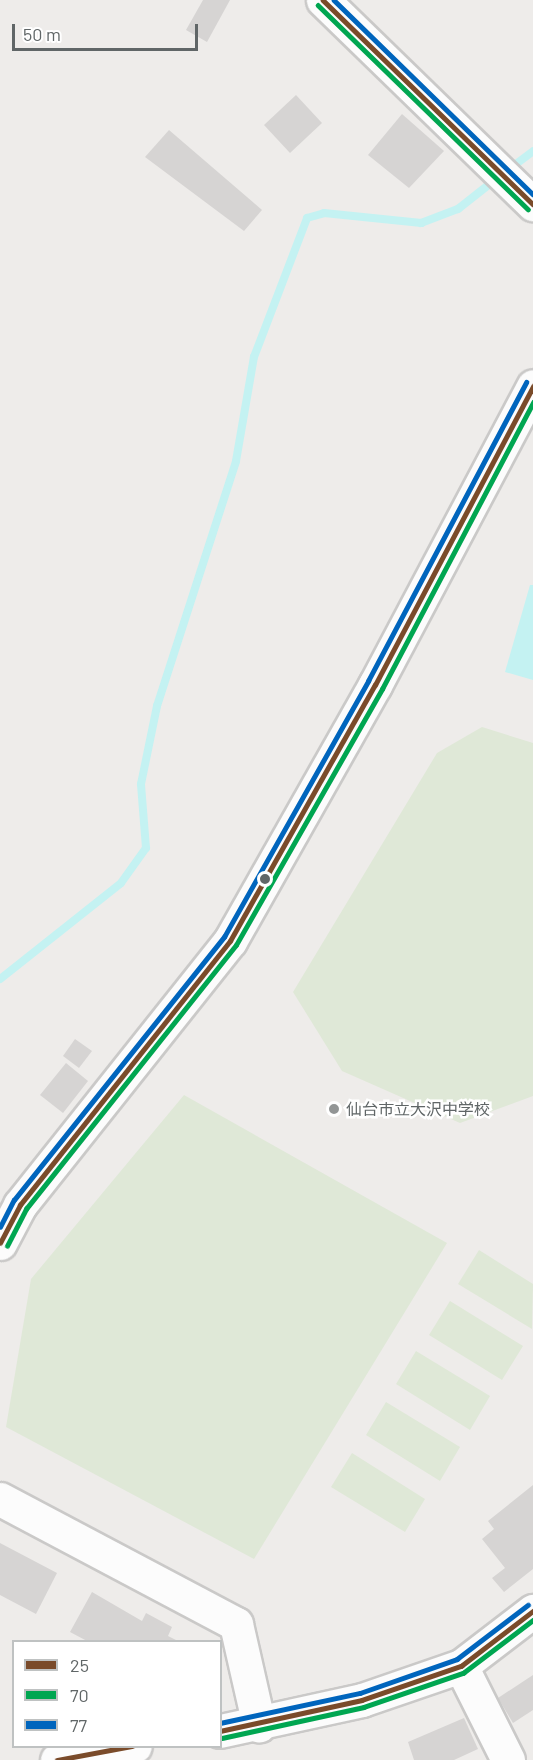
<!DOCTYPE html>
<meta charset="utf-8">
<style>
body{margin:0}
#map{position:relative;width:533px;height:1760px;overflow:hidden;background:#eeecea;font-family:Barlow,"Noto Sans JP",sans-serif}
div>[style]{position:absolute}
.green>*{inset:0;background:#dfe8d7}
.water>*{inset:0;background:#c4f2f2}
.stream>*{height:8px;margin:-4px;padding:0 4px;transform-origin:4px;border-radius:4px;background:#c4f2f2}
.building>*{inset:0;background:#d6d4d3}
.roads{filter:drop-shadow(2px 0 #cac9c8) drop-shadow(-2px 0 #cac9c8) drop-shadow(0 2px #cac9c8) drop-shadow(0 -2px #cac9c8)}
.minor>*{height:33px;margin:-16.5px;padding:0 16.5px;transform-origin:16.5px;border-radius:16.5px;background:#fcfcfc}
.bus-1>*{height:4.5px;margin:-2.25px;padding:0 2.25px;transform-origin:2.25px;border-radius:2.25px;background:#7a4b2a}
.bus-2>*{height:4.5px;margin:-2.25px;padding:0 2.25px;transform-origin:2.25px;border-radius:2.25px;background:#00a651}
.bus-3>*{height:4.5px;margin:-2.25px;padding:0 2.25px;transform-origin:2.25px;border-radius:2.25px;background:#0065bd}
.dots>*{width:16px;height:16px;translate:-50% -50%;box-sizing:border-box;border:3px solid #fff;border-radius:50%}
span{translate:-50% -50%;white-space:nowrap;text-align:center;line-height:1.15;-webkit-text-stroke:5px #fff;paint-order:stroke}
.poi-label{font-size:16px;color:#606667}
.left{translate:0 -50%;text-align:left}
.legend{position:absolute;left:12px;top:1640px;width:210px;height:108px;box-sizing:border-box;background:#fff;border:2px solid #bfc2c2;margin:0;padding:8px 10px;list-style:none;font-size:18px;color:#606667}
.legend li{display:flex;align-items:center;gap:12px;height:30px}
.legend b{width:30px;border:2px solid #bfc2c2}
.scale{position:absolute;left:12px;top:24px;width:186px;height:27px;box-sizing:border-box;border:3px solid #606667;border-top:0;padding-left:8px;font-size:18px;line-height:21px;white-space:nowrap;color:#606667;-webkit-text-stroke:4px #fff;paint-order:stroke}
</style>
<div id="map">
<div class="green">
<i style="clip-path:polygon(482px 727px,533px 743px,533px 1096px,460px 1123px,342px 1071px,293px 992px,437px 753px)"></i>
<i style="clip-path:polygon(184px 1095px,447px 1243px,254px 1559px,6px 1427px,31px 1279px)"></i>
<i style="clip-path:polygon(479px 1250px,533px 1284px,532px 1329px,458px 1284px)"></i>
<i style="clip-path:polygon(450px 1301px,523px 1346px,502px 1380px,429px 1335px)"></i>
<i style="clip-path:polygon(416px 1351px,490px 1396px,470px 1430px,396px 1384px)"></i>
<i style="clip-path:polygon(386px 1402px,460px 1447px,440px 1481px,366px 1435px)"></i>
<i style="clip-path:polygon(352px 1453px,425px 1499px,405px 1532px,331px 1487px)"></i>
</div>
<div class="water">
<i style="clip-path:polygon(530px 585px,533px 585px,533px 680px,505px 672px)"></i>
</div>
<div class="stream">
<i style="left:508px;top:170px;width:31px;rotate:-37deg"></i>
<i style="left:0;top:979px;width:154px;rotate:-38.4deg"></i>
<i style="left:121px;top:883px;width:43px;rotate:-54.5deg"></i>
<i style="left:146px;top:848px;width:64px;rotate:-94.5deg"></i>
<i style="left:141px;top:784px;width:80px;rotate:-78.4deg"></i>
<i style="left:157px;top:706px;width:257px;rotate:-72.1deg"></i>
<i style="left:236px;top:461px;width:106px;rotate:-80.2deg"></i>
<i style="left:254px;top:357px;width:149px;rotate:-69.1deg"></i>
<i style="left:307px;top:218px;width:18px;rotate:-16deg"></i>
<i style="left:324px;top:213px;width:98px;rotate:5.9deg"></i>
<i style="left:421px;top:223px;width:40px;rotate:-21deg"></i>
<i style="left:458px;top:209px;width:48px;rotate:-38.3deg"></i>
</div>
<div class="building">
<i style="clip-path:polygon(203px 0,230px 0,207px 42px,186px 30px)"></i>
<i style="clip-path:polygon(296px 95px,322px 123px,290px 153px,264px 125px)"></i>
<i style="clip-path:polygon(402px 114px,444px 151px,409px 188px,368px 155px)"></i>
<i style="clip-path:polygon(169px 130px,262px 210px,244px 231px,145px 157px)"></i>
<i style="clip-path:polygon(75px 1039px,92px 1051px,79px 1068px,63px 1056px)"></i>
<i style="clip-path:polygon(66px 1063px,88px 1081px,63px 1113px,40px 1095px)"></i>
<i style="clip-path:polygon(533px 1485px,533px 1569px,504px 1592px,492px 1578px,505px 1568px,482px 1539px,494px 1529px,488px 1521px)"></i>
<i style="clip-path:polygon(0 1543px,57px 1573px,36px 1614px,0 1595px)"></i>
<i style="clip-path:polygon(92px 1592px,142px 1621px,146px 1613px,172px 1627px,168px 1636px,178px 1641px,87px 1641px,70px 1632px)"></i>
<i style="clip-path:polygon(533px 1675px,533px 1710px,513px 1723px,498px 1698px)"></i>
<i style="clip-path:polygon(464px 1718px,478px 1749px,454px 1760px,414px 1760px,408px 1742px)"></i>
</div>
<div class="roads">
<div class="minor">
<i style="left:323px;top:0;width:293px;rotate:44.2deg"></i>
<i style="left:0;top:1243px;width:43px;rotate:-62.2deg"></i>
<i style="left:20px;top:1205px;width:337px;rotate:-51.5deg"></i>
<i style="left:230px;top:941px;width:294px;rotate:-60.5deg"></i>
<i style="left:375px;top:685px;width:338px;rotate:-62.1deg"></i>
<i style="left:0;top:1499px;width:267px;rotate:27.9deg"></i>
<i style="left:236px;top:1624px;width:104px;rotate:77.2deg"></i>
<i style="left:461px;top:1666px;width:105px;rotate:63.4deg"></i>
<i style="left:220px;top:1731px;width:145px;rotate:-12.3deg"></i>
<i style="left:362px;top:1700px;width:105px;rotate:-19deg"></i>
<i style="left:461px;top:1666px;width:91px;rotate:-37.4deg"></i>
<i style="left:57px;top:1760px;width:79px;rotate:-10.2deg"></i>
</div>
</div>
<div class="bus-1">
<i style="left:323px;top:0;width:293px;rotate:44.2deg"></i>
<i style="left:0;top:1243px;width:43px;rotate:-62.2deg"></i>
<i style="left:20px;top:1205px;width:337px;rotate:-51.5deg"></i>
<i style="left:230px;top:941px;width:294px;rotate:-60.5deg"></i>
<i style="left:375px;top:685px;width:338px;rotate:-62.1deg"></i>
<i style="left:220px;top:1731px;width:145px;rotate:-12.3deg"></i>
<i style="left:362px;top:1700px;width:105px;rotate:-19deg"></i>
<i style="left:461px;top:1666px;width:91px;rotate:-37.4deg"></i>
<i style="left:57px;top:1760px;width:76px;rotate:-10.6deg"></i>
</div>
<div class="bus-2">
<i style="left:318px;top:5px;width:293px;rotate:44.2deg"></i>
<i style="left:7px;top:1246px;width:42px;rotate:-62.8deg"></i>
<i style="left:26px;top:1209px;width:337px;rotate:-51.5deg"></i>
<i style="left:236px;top:945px;width:295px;rotate:-60.3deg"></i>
<i style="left:382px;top:689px;width:324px;rotate:-62.2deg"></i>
<i style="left:222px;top:1738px;width:145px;rotate:-12.3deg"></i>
<i style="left:364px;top:1707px;width:105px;rotate:-19deg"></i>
<i style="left:463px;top:1673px;width:88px;rotate:-37.1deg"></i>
</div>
<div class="bus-3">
<i style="left:334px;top:0;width:278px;rotate:44.3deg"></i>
<i style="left:0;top:1227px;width:30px;rotate:-63deg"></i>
<i style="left:14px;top:1200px;width:337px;rotate:-51.4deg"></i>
<i style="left:224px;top:937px;width:294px;rotate:-60.6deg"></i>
<i style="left:368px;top:681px;width:338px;rotate:-62.1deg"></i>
<i style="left:220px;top:1723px;width:143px;rotate:-12.1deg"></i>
<i style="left:360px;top:1693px;width:103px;rotate:-19.3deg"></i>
<i style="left:457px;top:1659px;width:89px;rotate:-37.3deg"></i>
</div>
<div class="dots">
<i style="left:265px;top:879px;background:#606667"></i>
<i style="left:334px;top:1109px;background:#929595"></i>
</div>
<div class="poi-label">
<span class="left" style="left:346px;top:1109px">仙台市立大沢中学校</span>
</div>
<ul class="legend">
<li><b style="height:8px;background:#7a4b2a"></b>25</li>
<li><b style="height:8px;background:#00a651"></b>70</li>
<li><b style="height:8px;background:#0065bd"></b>77</li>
</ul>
<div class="scale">50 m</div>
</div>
